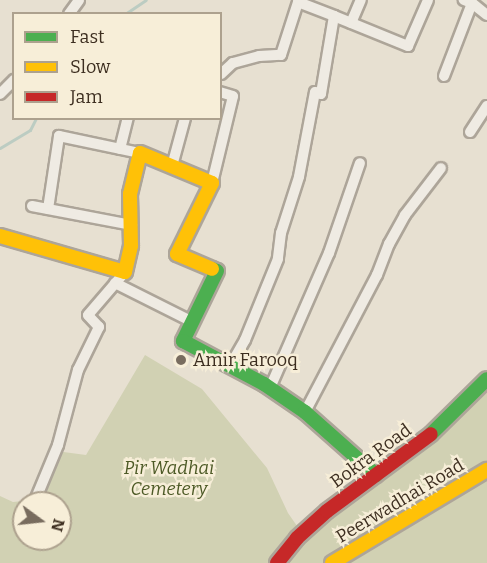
<!DOCTYPE html>
<style>
body{margin:0}
#map{position:relative;width:487px;height:563px;overflow:hidden;background:#e7e0d1;font-family:Bitter,serif}
div>[style]{position:absolute}
.cemetery>*{inset:0;background:#d1d1b3}
.stream>*{height:3px;margin:-1.5px;padding:0 1.5px;transform-origin:1.5px;border-radius:1.5px;background:#bcccc2}
.roads{filter:drop-shadow(2px 0 #ada599) drop-shadow(-2px 0 #ada599) drop-shadow(0 2px #ada599) drop-shadow(0 -2px #ada599)}
.street>*{height:10px;margin:-5px;padding:0 5px;transform-origin:5px;border-radius:5px;background:#efebe3}
.fast>*{height:14px;margin:-7px;padding:0 7px;transform-origin:7px;border-radius:7px;background:#4caf50}
.slow>*{height:14px;margin:-7px;padding:0 7px;transform-origin:7px;border-radius:7px;background:#ffc107}
.jam>*{height:14px;margin:-7px;padding:0 7px;transform-origin:7px;border-radius:7px;background:#c62828}
.dots>*{width:16px;height:16px;translate:-50% -50%;box-sizing:border-box;border:3px solid #f7eed8;border-radius:50%}
span{translate:-50% -50%;white-space:nowrap;text-align:center;line-height:1.15;-webkit-text-stroke:5px #f7eed8;paint-order:stroke}
.poi-label{font-size:18px;color:#3d2e20}
.left{translate:0 -50%;text-align:left}
.street-label{font-size:18px;color:#3d2e20}
.park-label{font-size:18px;color:#4d5a26;font-style:italic}
.legend{position:absolute;left:12px;top:12px;width:210px;height:108px;box-sizing:border-box;background:#f7eed8;border:2px solid #ada18e;margin:0;padding:8px 10px;list-style:none;font-size:18px;color:#3d2e20}
.legend li{display:flex;align-items:center;gap:12px;height:30px}
.legend b{width:30px;border:2px solid #ada18e}
.north{position:absolute;left:12px;top:491px;width:60px;height:60px;box-sizing:border-box;background:#f7eed8;border:2px solid #ada18e;border-radius:50%;rotate:105deg;font-size:16px;font-weight:700;line-height:24px;text-align:center;color:#3d2e20}
.north::after{content:'';display:block;margin:auto;width:21px;height:27px;background:#786c5e;clip-path:polygon(50% 0,100% 100%,50% 72%,0 100%)}
</style>
<div id="map">
<div class="cemetery">
<i style="clip-path:polygon(evenodd,145px 355px,202px 389px,267px 468px,288px 513px,304px 536px,385px 477px,441px 431px,487px 387px,487px 563px,0 563px,0 496px,13px 502px,32px 500px,56px 451px,86px 455px,145px 355px,24px 503px,60px 503px,60px 539px,24px 539px,24px 503px)"></i>
</div>
<div class="stream">
<i style="left:125px;top:14px;width:25px;rotate:-34deg"></i>
<i style="left:0;top:148px;width:35px;rotate:-31deg"></i>
<i style="left:30px;top:130px;width:13px;rotate:-63deg"></i>
</div>
<div class="roads">
<div class="street">
<i style="left:472px;top:3px;width:19px;rotate:39deg"></i>
<i style="left:69px;top:14px;width:17px;rotate:-54deg"></i>
<i style="left:334px;top:16px;width:80px;rotate:22.1deg"></i>
<i style="left:408px;top:46px;width:50px;rotate:-66.5deg"></i>
<i style="left:351px;top:23px;width:25px;rotate:-67deg"></i>
<i style="left:221px;top:74px;width:16px;rotate:-43deg"></i>
<i style="left:233px;top:63px;width:27px;rotate:-15deg"></i>
<i style="left:259px;top:56px;width:22px;rotate:-3deg"></i>
<i style="left:281px;top:55px;width:56px;rotate:-72.2deg"></i>
<i style="left:298px;top:2px;width:39px;rotate:21deg"></i>
<i style="left:334px;top:16px;width:79px;rotate:99.5deg"></i>
<i style="left:321px;top:94px;width:6px;rotate:-162deg"></i>
<i style="left:315px;top:92px;width:86px;rotate:100.7deg"></i>
<i style="left:299px;top:177px;width:59px;rotate:107.8deg"></i>
<i style="left:281px;top:233px;width:26px;rotate:97deg"></i>
<i style="left:278px;top:259px;width:87px;rotate:112.2deg"></i>
<i style="left:245px;top:340px;width:30px;rotate:120deg"></i>
<i style="left:444px;top:76px;width:78px;rotate:-69deg"></i>
<i style="left:472px;top:3px;width:9px;rotate:-159deg"></i>
<i style="left:0;top:94px;width:20px;rotate:-45deg"></i>
<i style="left:470px;top:132px;width:31px;rotate:-57deg"></i>
<i style="left:120px;top:149px;width:32px;rotate:-76deg"></i>
<i style="left:172px;top:166px;width:50px;rotate:-74.8deg"></i>
<i style="left:212px;top:183px;width:89px;rotate:-76.4deg"></i>
<i style="left:233px;top:96px;width:14px;rotate:-163deg"></i>
<i style="left:32px;top:206px;width:102px;rotate:10.8deg"></i>
<i style="left:48px;top:209px;width:74px;rotate:-81.4deg"></i>
<i style="left:59px;top:136px;width:83px;rotate:11.9deg"></i>
<i style="left:115px;top:283px;width:87px;rotate:26.6deg"></i>
<i style="left:270px;top:388px;width:147px;rotate:-66.4deg"></i>
<i style="left:329px;top:253px;width:95px;rotate:-71deg"></i>
<i style="left:305px;top:412px;width:155px;rotate:-62.3deg"></i>
<i style="left:377px;top:275px;width:33px;rotate:-69deg"></i>
<i style="left:389px;top:244px;width:33px;rotate:-61deg"></i>
<i style="left:405px;top:215px;width:59px;rotate:-52.5deg"></i>
<i style="left:34px;top:503px;width:63px;rotate:-67.5deg"></i>
<i style="left:58px;top:445px;width:78px;rotate:-75.1deg"></i>
<i style="left:78px;top:370px;width:48px;rotate:-64deg"></i>
<i style="left:99px;top:327px;width:16px;rotate:-133deg"></i>
<i style="left:88px;top:315px;width:57px;rotate:-49.3deg"></i>
</div>
<div class="fast">
<i style="left:212px;top:269px;width:5px;rotate:22deg"></i>
<i style="left:217px;top:271px;width:78px;rotate:115.9deg"></i>
<i style="left:183px;top:341px;width:92px;rotate:28deg"></i>
<i style="left:264px;top:384px;width:50px;rotate:34.3deg"></i>
<i style="left:305px;top:412px;width:95px;rotate:41.6deg"></i>
<i style="left:431px;top:434px;width:78px;rotate:-44.5deg"></i>
</div>
<div class="slow">
<i style="left:0;top:236px;width:130px;rotate:16.1deg"></i>
<i style="left:125px;top:272px;width:27px;rotate:-77deg"></i>
<i style="left:131px;top:246px;width:52px;rotate:-91.1deg"></i>
<i style="left:130px;top:194px;width:42px;rotate:-76.3deg"></i>
<i style="left:140px;top:153px;width:78px;rotate:22.6deg"></i>
<i style="left:212px;top:183px;width:79px;rotate:116.2deg"></i>
<i style="left:177px;top:254px;width:38px;rotate:23deg"></i>
<i style="left:332px;top:563px;width:181px;rotate:-31deg"></i>
</div>
<div class="jam">
<i style="left:277px;top:563px;width:32px;rotate:-51deg"></i>
<i style="left:297px;top:538px;width:40px;rotate:-42deg"></i>
<i style="left:327px;top:511px;width:129px;rotate:-36.5deg"></i>
</div>
</div>
<div class="dots">
<i style="left:181px;top:360px;background:#786c5e"></i>
</div>
<div class="poi-label">
<span class="left" style="left:193px;top:360px">Amir Farooq</span>
</div>
<div class="street-label">
<span style="left:371px;top:456px;rotate:-36deg">Bokra Road</span>
<span style="left:400px;top:501px;rotate:-31deg">Peerwadhai Road</span>
</div>
<div class="park-label">
<span style="left:169px;top:479px">Pir Wadhai<br>Cemetery</span>
</div>
<ul class="legend">
<li><b style="height:8px;background:#4caf50"></b>Fast</li>
<li><b style="height:8px;background:#ffc107"></b>Slow</li>
<li><b style="height:8px;background:#c62828"></b>Jam</li>
</ul>
<div class="north">N</div>
</div>
